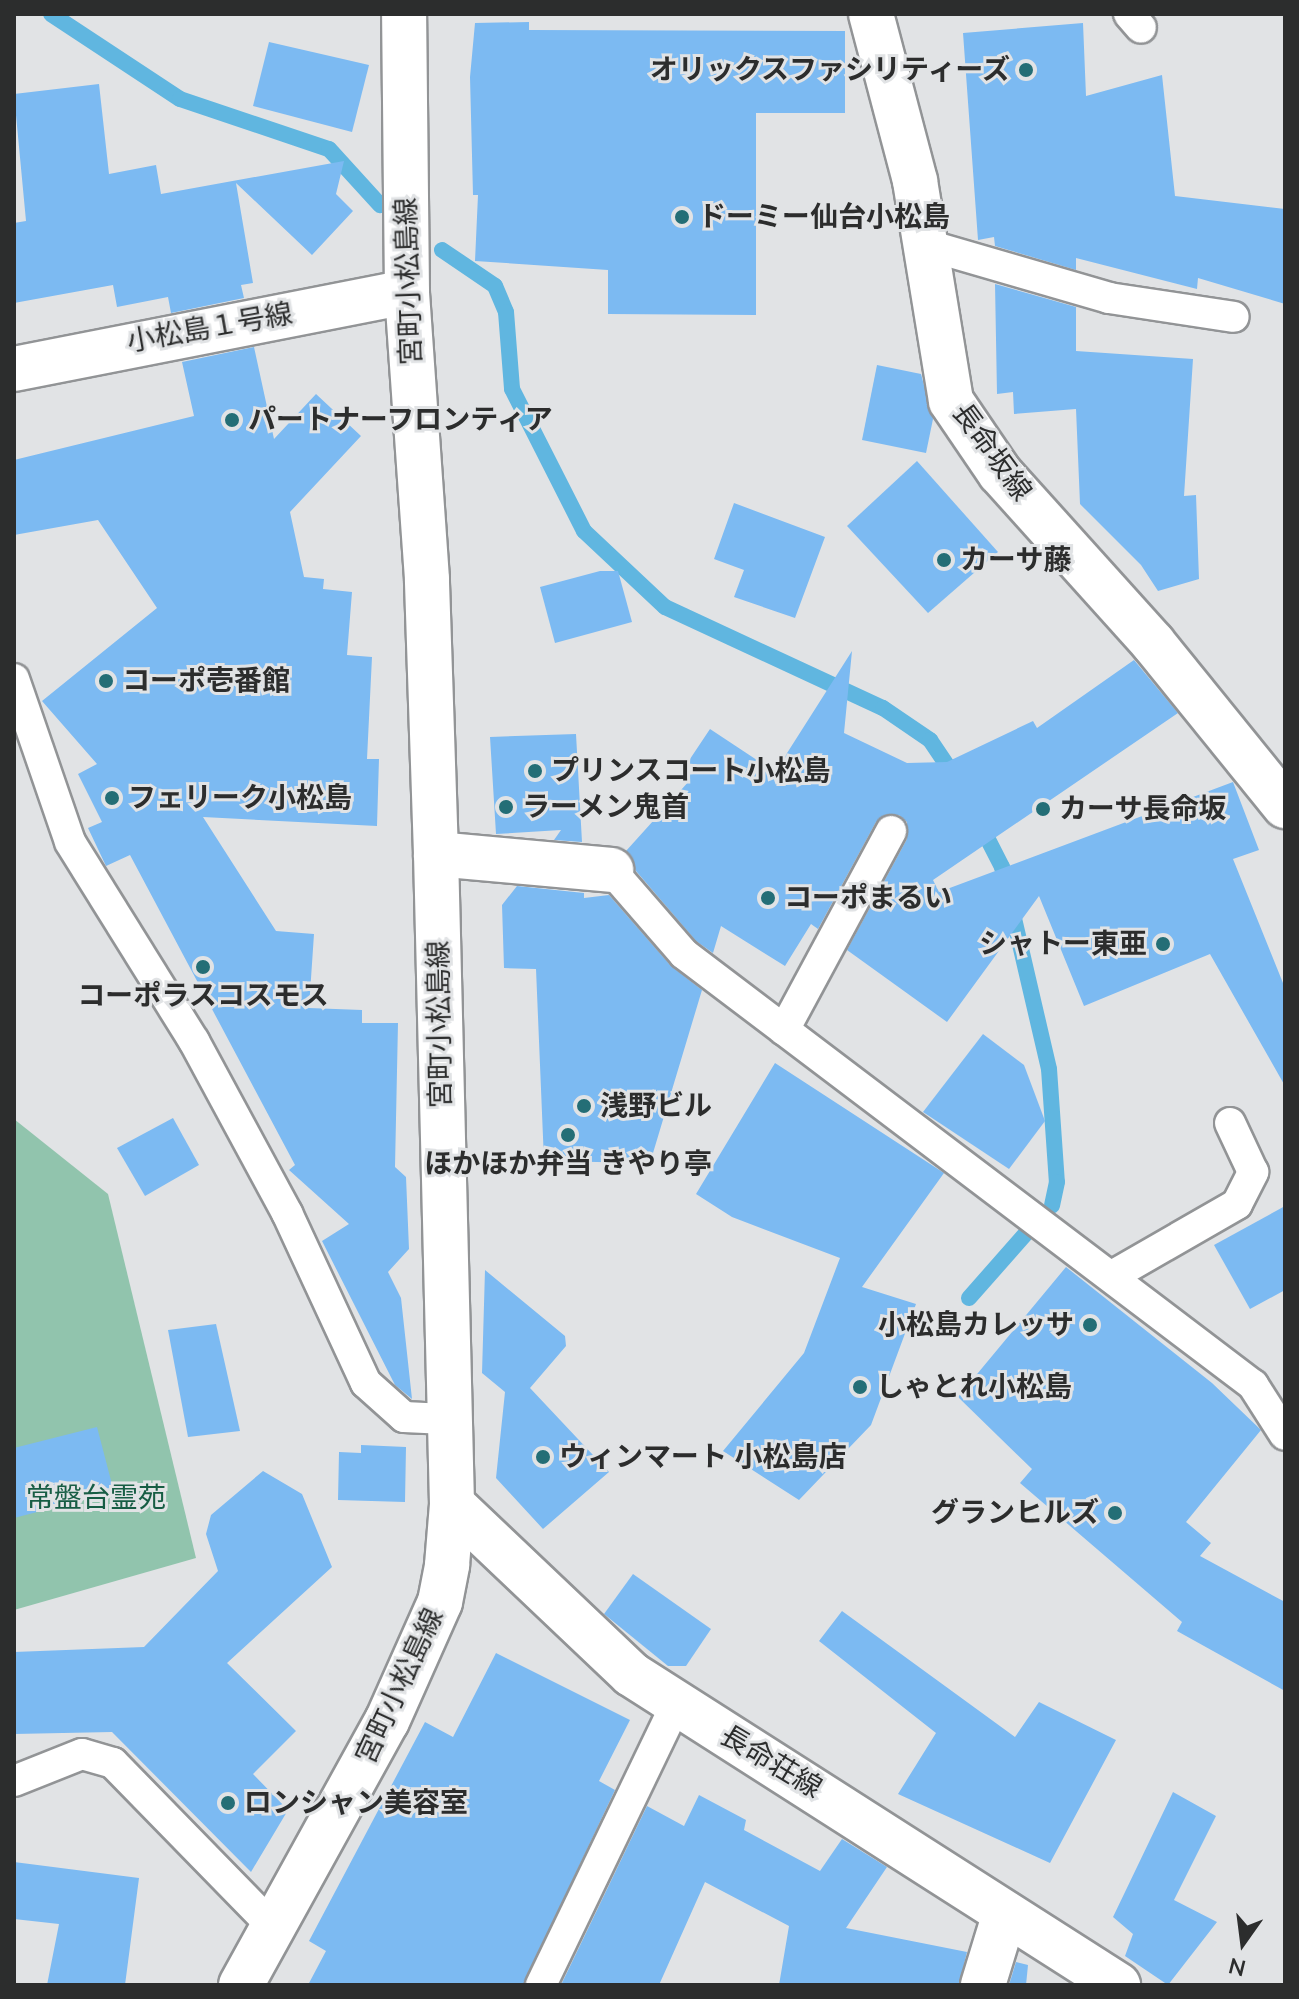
<!DOCTYPE html>
<meta charset="utf-8">
<style>
body{margin:0}
#map{position:relative;width:1299px;height:1999px;overflow:hidden;background:#e1e3e5;font-family:"Nunito Sans","Noto Sans JP",sans-serif}
div>[style]{position:absolute}
.green>*{inset:0;background:#91c4ad}
.stream>*{height:16px;margin:-8px;padding:0 8px;transform-origin:8px;border-radius:8px;background:#60b6e0}
.building>*{inset:0;background:#7cbaf2}
.roads{filter:drop-shadow(2px 0 #929496) drop-shadow(-2px 0 #929496) drop-shadow(0 2px #929496) drop-shadow(0 -2px #929496)}
.lane>*{height:30px;margin:-15px;padding:0 15px;transform-origin:15px;border-radius:15px;background:#fff}
.street>*{height:44px;margin:-22px;padding:0 22px;transform-origin:22px;border-radius:22px;background:#fff}
.secondary>*{height:44px;margin:-22px;padding:0 22px;transform-origin:22px;border-radius:22px;background:#fff}
.dots>*{width:22px;height:22px;translate:-50% -50%;box-sizing:border-box;border:4px solid #e1e3e5;border-radius:50%}
span{translate:-50% -50%;white-space:nowrap;text-align:center;line-height:1.15;-webkit-text-stroke:6px #e1e3e5;paint-order:stroke}
.poi-label{font-size:28px;color:#2c2d2d;font-weight:700}
.right{translate:-100% -50%;text-align:right}
.left{translate:0 -50%;text-align:left}
.street-label{font-size:28px;color:#2c2d2d}
.park-label{font-size:28px;color:#175d44}
.frame{position:absolute;inset:0;border:16px solid #2c2d2d;pointer-events:none}
.north{position:absolute;left:1203px;top:1903px;width:80px;height:80px;-webkit-text-stroke:6px #e1e3e5;paint-order:stroke;rotate:194deg;font-size:22px;font-weight:700;line-height:32px;text-align:center;color:#2c2d2d}
.north::after{content:'';display:block;margin:auto;width:28px;height:36px;background:#2c2d2d;clip-path:polygon(50% 0,100% 100%,50% 72%,0 100%)}
</style>
<div id="map">
<div class="green">
<i style="clip-path:polygon(14px 1119px,108px 1194px,196px 1558px,14px 1610px)"></i>
</div>
<div class="stream">
<i style="left:51px;top:14px;width:154px;rotate:33.4deg"></i>
<i style="left:180px;top:99px;width:157px;rotate:18.6deg"></i>
<i style="left:329px;top:149px;width:76px;rotate:47.7deg"></i>
<i style="left:442px;top:250px;width:64px;rotate:34.2deg"></i>
<i style="left:495px;top:286px;width:28px;rotate:67deg"></i>
<i style="left:506px;top:312px;width:77px;rotate:85.5deg"></i>
<i style="left:512px;top:389px;width:159px;rotate:63.1deg"></i>
<i style="left:584px;top:531px;width:111px;rotate:43.2deg"></i>
<i style="left:665px;top:607px;width:240px;rotate:24.9deg"></i>
<i style="left:883px;top:708px;width:57px;rotate:34.2deg"></i>
<i style="left:930px;top:740px;width:48px;rotate:56deg"></i>
<i style="left:979px;top:822px;width:51px;rotate:62.9deg"></i>
<i style="left:1002px;top:867px;width:207px;rotate:76.9deg"></i>
<i style="left:1049px;top:1069px;width:113px;rotate:86deg"></i>
<i style="left:1057px;top:1182px;width:24px;rotate:102deg"></i>
<i style="left:969px;top:1298px;width:91px;rotate:-48.6deg"></i>
</div>
<div class="building">
<i style="clip-path:polygon(529px 22px,529px 30px,845px 31px,845px 113px,756px 113px,756px 315px,608px 314px,608px 270px,475px 261px,478px 195px,473px 195px,470px 77px,475px 23px)"></i>
<i style="clip-path:polygon(1083px 23px,1086px 96px,1162px 75px,1175px 196px,1285px 209px,1285px 304px,1198px 278px,1197px 289px,1076px 258px,1076px 270px,995px 246px,994px 237px,978px 240px,963px 33px)"></i>
<i style="clip-path:polygon(269px 42px,369px 65px,352px 132px,253px 106px)"></i>
<i style="clip-path:polygon(99px 84px,109px 174px,156px 165px,161px 194px,344px 161px,336px 194px,353px 211px,312px 255px,236px 183px,253px 283px,241px 285px,244px 298px,171px 313px,168px 297px,117px 307px,113px 285px,14px 303px,14px 223px,26px 221px,14px 94px)"></i>
<i style="clip-path:polygon(995px 284px,1076px 307px,1076px 351px,1193px 359px,1184px 496px,1196px 495px,1199px 579px,1158px 591px,1141px 565px,1080px 504px,1076px 409px,1014px 414px,1013px 392px,997px 394px)"></i>
<i style="clip-path:polygon(254px 347px,274px 439px,316px 394px,361px 436px,290px 512px,304px 577px,324px 579px,323px 589px,352px 592px,347px 655px,372px 657px,367px 759px,379px 759px,377px 826px,203px 817px,276px 931px,314px 934px,309px 1008px,362px 1010px,362px 1023px,398px 1023px,395px 1167px,406px 1177px,409px 1249px,388px 1272px,401px 1298px,412px 1399px,395px 1385px,322px 1241px,349px 1224px,289px 1170px,295px 1165px,130px 855px,106px 866px,88px 828px,102px 822px,78px 774px,97px 764px,42px 701px,157px 608px,98px 520px,14px 535px,14px 460px,194px 416px,182px 362px)"></i>
<i style="clip-path:polygon(877px 365px,921px 374px,933px 419px,926px 453px,862px 440px)"></i>
<i style="clip-path:polygon(917px 461px,998px 552px,928px 613px,847px 526px)"></i>
<i style="clip-path:polygon(734px 503px,825px 537px,795px 618px,734px 597px,744px 570px,714px 559px)"></i>
<i style="clip-path:polygon(600px 571px,618px 571px,632px 622px,555px 643px,540px 587px)"></i>
<i style="clip-path:polygon(852px 651px,844px 733px,907px 763px,947px 762px,1033px 721px,1037px 728px,1134px 660px,1178px 713px,933px 880px,939px 892px,1233px 782px,1259px 850px,1233px 859px,1285px 988px,1285px 1086px,1210px 954px,1084px 1006px,1039px 896px,947px 1022px,847px 950px,907px 839px,907px 822px,899px 815px,876px 822px,818px 929px,811px 924px,785px 966px,721px 926px,713px 953px,696px 941px,636px 871px,626px 851px,690px 780px,680px 774px,710px 729px,775px 772px)"></i>
<i style="clip-path:polygon(576px 734px,582px 842px,554px 840px,561px 830px,496px 834px,490px 737px)"></i>
<i style="clip-path:polygon(517px 886px,584px 893px,584px 898px,609px 895px,671px 966px,702px 990px,650px 1163px,544px 1161px,536px 969px,504px 968px,502px 905px)"></i>
<i style="clip-path:polygon(983px 1034px,1024px 1065px,1045px 1121px,1009px 1169px,923px 1112px)"></i>
<i style="clip-path:polygon(775px 1063px,944px 1173px,862px 1287px,916px 1304px,871px 1425px,799px 1500px,723px 1451px,804px 1353px,840px 1258px,732px 1217px,696px 1194px)"></i>
<i style="clip-path:polygon(173px 1118px,199px 1165px,145px 1196px,117px 1148px)"></i>
<i style="clip-path:polygon(1285px 1206px,1285px 1290px,1250px 1309px,1214px 1245px)"></i>
<i style="clip-path:polygon(1066px 1267px,1212px 1383px,1261px 1430px,1186px 1522px,1211px 1543px,1200px 1556px,1285px 1602px,1285px 1691px,1177px 1631px,1182px 1622px,1020px 1483px,1032px 1469px,958px 1397px)"></i>
<i style="clip-path:polygon(485px 1270px,565px 1336px,566px 1346px,530px 1388px,609px 1472px,543px 1529px,496px 1478px,505px 1392px,482px 1373px)"></i>
<i style="clip-path:polygon(216px 1324px,240px 1431px,188px 1437px,168px 1330px)"></i>
<i style="clip-path:polygon(97px 1427px,114px 1492px,14px 1518px,14px 1448px)"></i>
<i style="clip-path:polygon(361px 1445px,406px 1447px,405px 1502px,338px 1500px,339px 1452px,361px 1453px)"></i>
<i style="clip-path:polygon(263px 1471px,302px 1494px,332px 1567px,227px 1663px,296px 1731px,253px 1774px,288px 1810px,251px 1872px,112px 1732px,14px 1734px,14px 1652px,144px 1647px,218px 1571px,206px 1534px,211px 1515px)"></i>
<i style="clip-path:polygon(633px 1574px,711px 1629px,686px 1666px,668px 1666px,604px 1614px)"></i>
<i style="clip-path:polygon(842px 1611px,1015px 1737px,1039px 1702px,1116px 1740px,1050px 1863px,898px 1794px,936px 1733px,819px 1641px)"></i>
<i style="clip-path:polygon(496px 1653px,630px 1720px,599px 1781px,615px 1790px,523px 1985px,308px 1985px,326px 1951px,309px 1941px,425px 1722px,453px 1737px)"></i>
<i style="clip-path:polygon(1173px 1792px,1216px 1816px,1174px 1900px,1217px 1922px,1168px 1985px,1125px 1956px,1133px 1934px,1113px 1917px)"></i>
<i style="clip-path:polygon(699px 1795px,746px 1820px,744px 1830px,820px 1871px,842px 1839px,887px 1867px,846px 1928px,967px 1952px,959px 1985px,779px 1985px,789px 1926px,705px 1882px,659px 1985px,561px 1985px,647px 1806px,684px 1826px)"></i>
<i style="clip-path:polygon(14px 1862px,139px 1878px,125px 1985px,47px 1985px,59px 1924px,14px 1919px)"></i>
<i style="clip-path:polygon(1016px 1962px,1028px 1965px,1026px 1985px,1009px 1985px)"></i>
</div>
<div class="roads">
<div class="lane">
<i style="left:1129px;top:14px;width:18px;rotate:49deg"></i>
<i style="left:927px;top:245px;width:190px;rotate:16.2deg"></i>
<i style="left:1109px;top:298px;width:126px;rotate:8.6deg"></i>
<i style="left:14px;top:679px;width:172px;rotate:71deg"></i>
<i style="left:70px;top:842px;width:234px;rotate:58.1deg"></i>
<i style="left:194px;top:1041px;width:196px;rotate:61.6deg"></i>
<i style="left:287px;top:1213px;width:187px;rotate:65.1deg"></i>
<i style="left:366px;top:1383px;width:51px;rotate:41.8deg"></i>
<i style="left:404px;top:1417px;width:42px;rotate:2.7deg"></i>
<i style="left:611px;top:870px;width:111px;rotate:49deg"></i>
<i style="left:684px;top:954px;width:714px;rotate:37.14deg"></i>
<i style="left:1253px;top:1385px;width:59px;rotate:57.4deg"></i>
<i style="left:784px;top:1030px;width:226px;rotate:-61.7deg"></i>
<i style="left:1112px;top:1276px;width:144px;rotate:-29.9deg"></i>
<i style="left:1237px;top:1204px;width:36px;rotate:-63deg"></i>
<i style="left:1253px;top:1172px;width:54px;rotate:-115.1deg"></i>
<i style="left:14px;top:1781px;width:73px;rotate:-21.7deg"></i>
<i style="left:82px;top:1754px;width:32px;rotate:16deg"></i>
<i style="left:113px;top:1763px;width:231px;rotate:45.7deg"></i>
<i style="left:541px;top:1985px;width:311px;rotate:-64.3deg"></i>
</div>
<div class="street">
<i style="left:871px;top:14px;width:173px;rotate:75.2deg"></i>
<i style="left:915px;top:181px;width:223px;rotate:80.7deg"></i>
<i style="left:951px;top:401px;width:87px;rotate:55.8deg"></i>
<i style="left:1000px;top:473px;width:229px;rotate:48deg"></i>
<i style="left:1153px;top:643px;width:210px;rotate:51deg"></i>
<i style="left:436px;top:854px;width:176px;rotate:5.2deg"></i>
<i style="left:452px;top:1504px;width:247px;rotate:43.5deg"></i>
<i style="left:631px;top:1674px;width:578px;rotate:32.56deg"></i>
<i style="left:983px;top:1985px;width:75px;rotate:-73deg"></i>
</div>
<div class="secondary">
<i style="left:14px;top:369px;width:400px;rotate:-11.1deg"></i>
<i style="left:241px;top:1985px;width:302px;rotate:-61.1deg"></i>
<i style="left:387px;top:1721px;width:130px;rotate:-66deg"></i>
<i style="left:440px;top:1602px;width:38px;rotate:-79deg"></i>
<i style="left:447px;top:1565px;width:61px;rotate:-85.3deg"></i>
<i style="left:452px;top:1504px;width:650px;rotate:-91.41deg"></i>
<i style="left:436px;top:854px;width:275px;rotate:-91.9deg"></i>
<i style="left:427px;top:579px;width:288px;rotate:-94deg"></i>
<i style="left:407px;top:292px;width:278px;rotate:-90.6deg"></i>
</div>
</div>
<div class="dots">
<i style="left:1026px;top:70px;background:#246e76"></i>
<i style="left:682px;top:217px;background:#246e76"></i>
<i style="left:232px;top:420px;background:#246e76"></i>
<i style="left:944px;top:560px;background:#246e76"></i>
<i style="left:106px;top:681px;background:#246e76"></i>
<i style="left:535px;top:771px;background:#246e76"></i>
<i style="left:112px;top:798px;background:#246e76"></i>
<i style="left:506px;top:807px;background:#246e76"></i>
<i style="left:1043px;top:809px;background:#246e76"></i>
<i style="left:768px;top:898px;background:#246e76"></i>
<i style="left:1163px;top:944px;background:#246e76"></i>
<i style="left:203px;top:967px;background:#246e76"></i>
<i style="left:584px;top:1106px;background:#246e76"></i>
<i style="left:568px;top:1135px;background:#246e76"></i>
<i style="left:1090px;top:1325px;background:#246e76"></i>
<i style="left:860px;top:1387px;background:#246e76"></i>
<i style="left:543px;top:1457px;background:#246e76"></i>
<i style="left:1115px;top:1513px;background:#246e76"></i>
<i style="left:228px;top:1803px;background:#246e76"></i>
</div>
<div class="poi-label">
<span class="right" style="left:1010px;top:70px">オリックスファシリティーズ</span>
<span class="left" style="left:698px;top:217px">ドーミー仙台小松島</span>
<span class="left" style="left:248px;top:420px">パートナーフロンティア</span>
<span class="left" style="left:960px;top:560px">カーサ藤</span>
<span class="left" style="left:122px;top:681px">コーポ壱番館</span>
<span class="left" style="left:551px;top:771px">プリンスコート小松島</span>
<span class="left" style="left:128px;top:798px">フェリーク小松島</span>
<span class="left" style="left:522px;top:807px">ラーメン鬼首</span>
<span class="left" style="left:1059px;top:809px">カーサ長命坂</span>
<span class="left" style="left:784px;top:898px">コーポまるい</span>
<span class="right" style="left:1147px;top:944px">シャトー東亜</span>
<span style="left:203px;top:996px">コーポラスコスモス</span>
<span class="left" style="left:600px;top:1106px">浅野ビル</span>
<span style="left:568px;top:1164px">ほかほか弁当 きやり亭</span>
<span class="right" style="left:1074px;top:1325px">小松島カレッサ</span>
<span class="left" style="left:876px;top:1387px">しゃとれ小松島</span>
<span class="left" style="left:559px;top:1457px">ウィンマート 小松島店</span>
<span class="right" style="left:1099px;top:1513px">グランヒルズ</span>
<span class="left" style="left:244px;top:1803px">ロンシャン美容室</span>
</div>
<div class="street-label">
<span style="left:409px;top:281px;rotate:-92deg">宮町小松島線</span>
<span style="left:210px;top:328px;rotate:-10deg">小松島１号線</span>
<span style="left:992px;top:452px;rotate:54deg">長命坂線</span>
<span style="left:440px;top:1024px;rotate:-91deg">宮町小松島線</span>
<span style="left:400px;top:1686px;rotate:-65deg">宮町小松島線</span>
<span style="left:771px;top:1762px;rotate:31deg">長命荘線</span>
</div>
<div class="park-label">
<span style="left:96px;top:1498px">常盤台霊苑</span>
</div>
<div class="frame"></div>
<div class="north">N</div>
</div>
